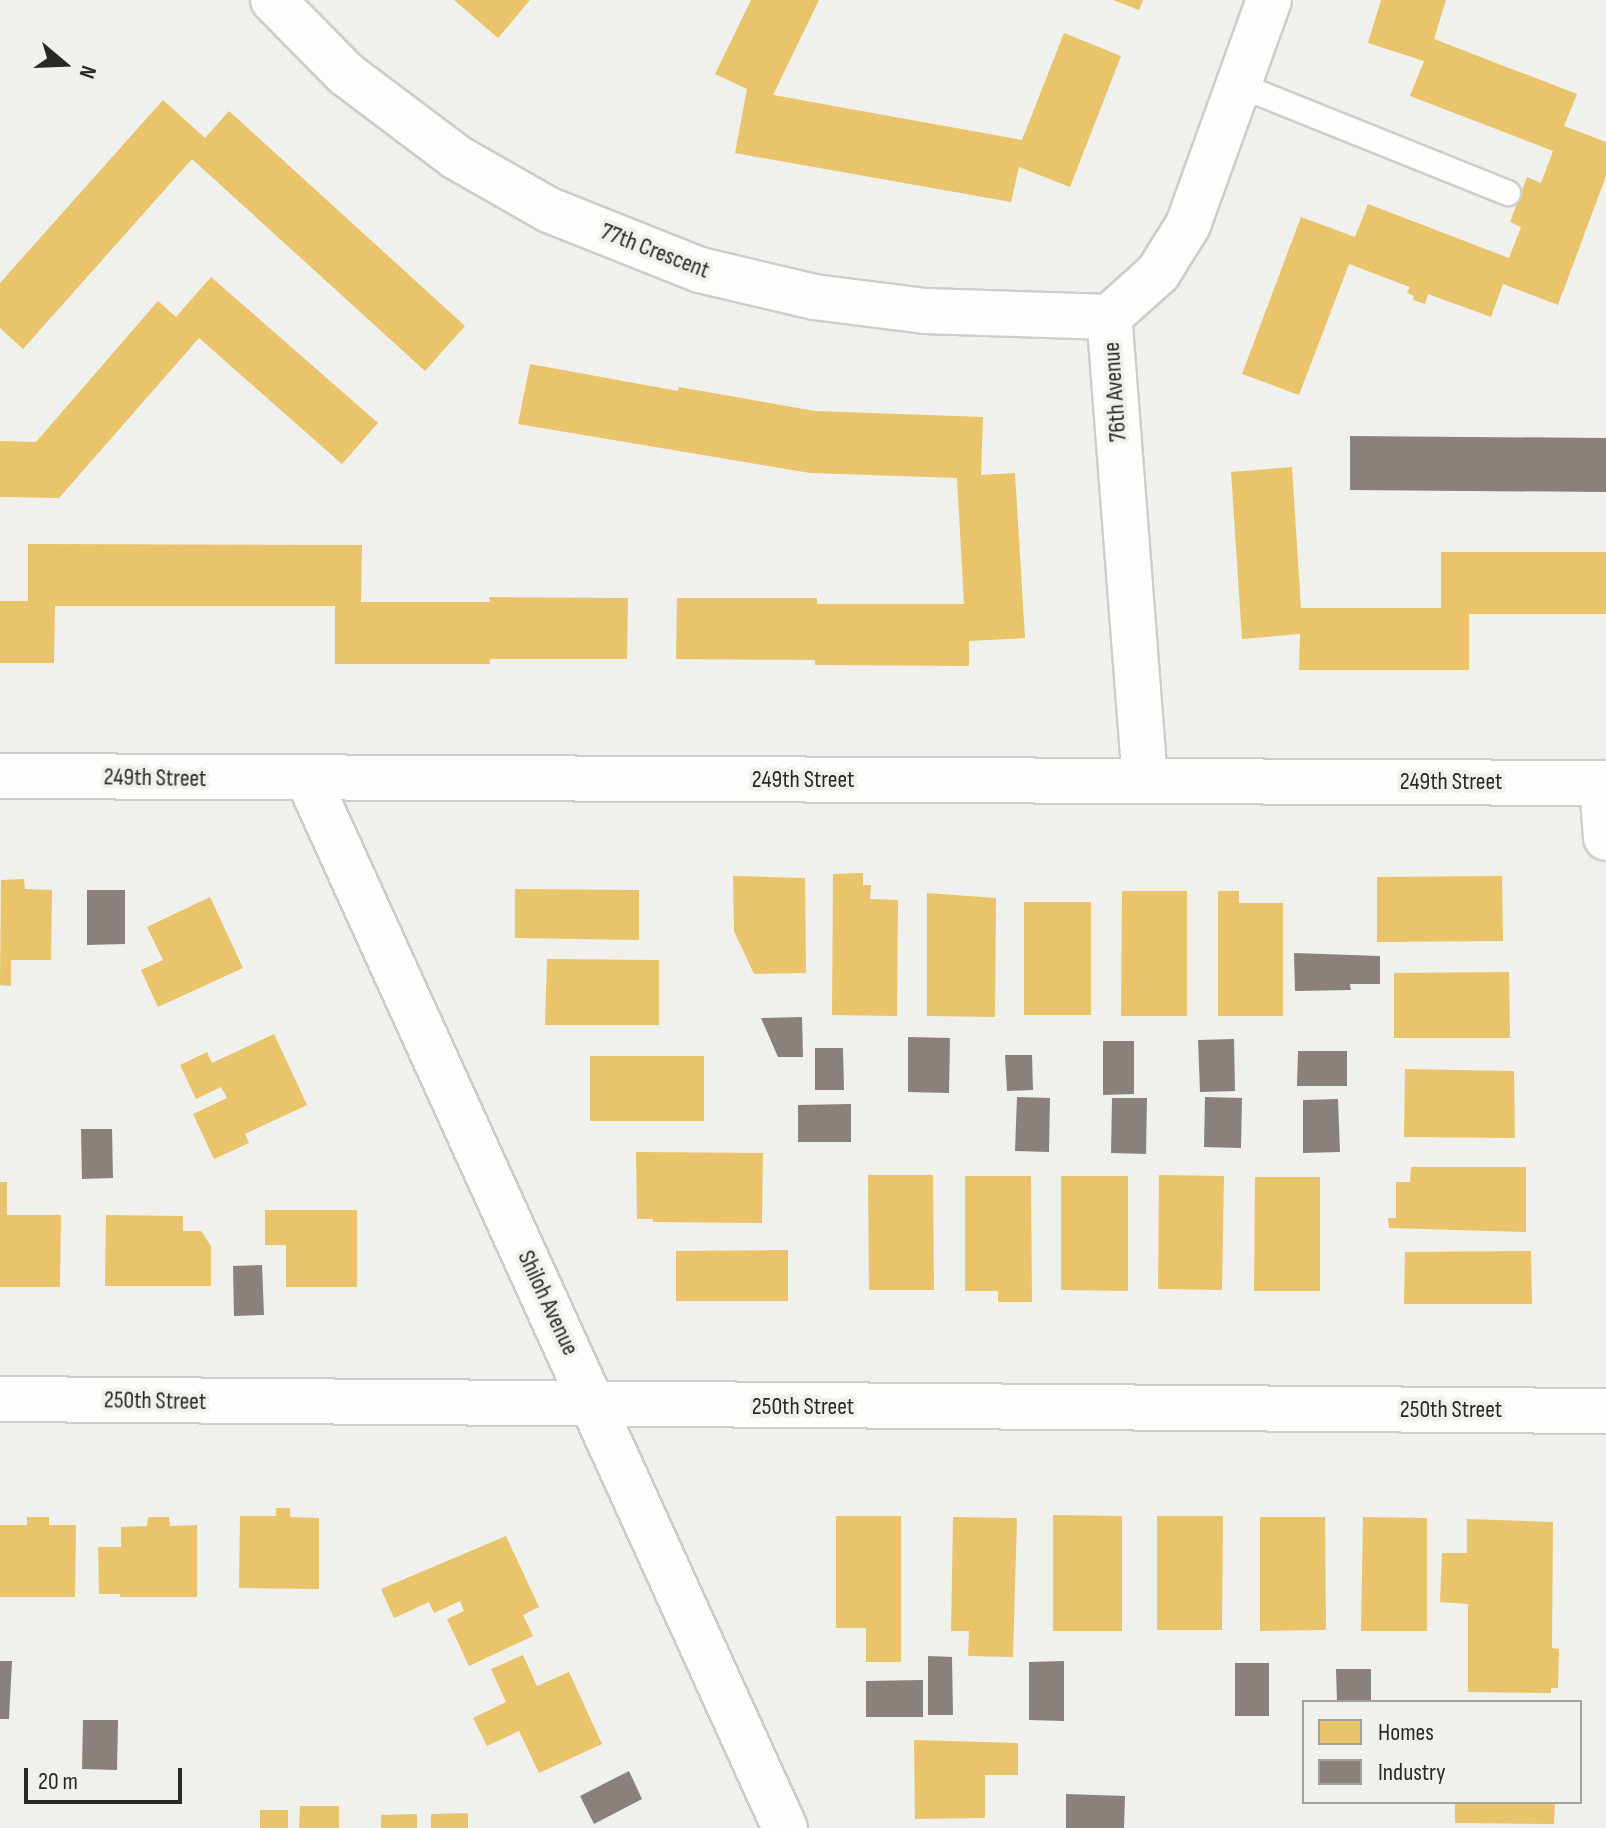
<!DOCTYPE html>
<style>
body{margin:0}
#map{position:relative;width:1606px;height:1828px;overflow:hidden;background:#f0f0ed;font-family:"Sofia Sans Condensed",sans-serif}
div>[style]{position:absolute}
.homes>*{inset:0;background:#e9c46a}
.industry>*{inset:0;background:#8a817c}
.roads{filter:drop-shadow(2px 0 #cdcdcb) drop-shadow(-2px 0 #cdcdcb) drop-shadow(0 2px #cdcdcb) drop-shadow(0 -2px #cdcdcb)}
.service>*{height:24px;margin:-12px;padding:0 12px;transform-origin:12px;border-radius:12px;background:#fdfdfc}
.minor>*{height:44px;margin:-22px;padding:0 22px;transform-origin:22px;border-radius:22px;background:#fdfdfc}
span{translate:-50% -50%;white-space:nowrap;text-align:center;line-height:1.15;-webkit-text-stroke:8px #f1f1ec;paint-order:stroke}
.street-label{font-size:24px;color:#282826}
.legend{position:absolute;left:1302px;top:1700px;width:280px;height:104px;box-sizing:border-box;background:#f1f1ec;border:2px solid #a1a19d;margin:0;padding:10px 14px;list-style:none;font-size:24px;color:#282826}
.legend li{display:flex;align-items:center;gap:16px;height:40px}
.legend b{width:40px;border:2px solid #a1a19d}
.north{position:absolute;left:24px;top:24px;width:80px;height:80px;-webkit-text-stroke:6px #f1f1ec;paint-order:stroke;rotate:109deg;font-size:22px;font-weight:700;line-height:32px;text-align:center;color:#282826}
.north::after{content:'';display:block;margin:auto;width:28px;height:36px;background:#282826;clip-path:polygon(50% 0,100% 100%,50% 72%,0 100%)}
.scale{position:absolute;left:24px;top:1768px;width:158px;height:36px;box-sizing:border-box;border:4px solid #282826;border-top:0;padding-left:10px;font-size:24px;line-height:28px;white-space:nowrap;color:#282826;-webkit-text-stroke:6px #f1f1ec;paint-order:stroke}
</style>
<div id="map">
<div class="homes">
<i style="clip-path:polygon(454px 0,530px 0,498px 38px)"></i>
<i style="clip-path:polygon(751px 0,819px 0,773px 95px,1022px 140px,1064px 33px,1121px 56px,1070px 187px,1019px 167px,1011px 202px,735px 153px,747px 89px,715px 74px)"></i>
<i style="clip-path:polygon(1113px 0,1143px 0,1139px 10px)"></i>
<i style="clip-path:polygon(1381px 0,1446px 0,1434px 39px,1577px 94px,1564px 126px,1606px 142px,1606px 176px,1558px 305px,1503px 284px,1491px 317px,1428px 294px,1425px 304px,1413px 300px,1414px 296px,1407px 293px,1410px 287px,1349px 264px,1299px 395px,1242px 374px,1301px 217px,1355px 237px,1368px 204px,1509px 258px,1521px 227px,1510px 222px,1527px 177px,1541px 183px,1553px 151px,1410px 96px,1424px 61px,1368px 43px)"></i>
<i style="clip-path:polygon(163px 100px,205px 138px,229px 111px,465px 326px,425px 371px,192px 159px,23px 349px,0 328px,0 283px)"></i>
<i style="clip-path:polygon(211px 277px,378px 423px,342px 464px,199px 338px,59px 498px,0 497px,0 441px,36px 442px,158px 301px,176px 317px)"></i>
<i style="clip-path:polygon(530px 364px,678px 391px,679px 387px,815px 411px,983px 417px,981px 475px,1015px 473px,1025px 638px,969px 641px,969px 666px,815px 665px,815px 660px,676px 659px,677px 598px,817px 598px,817px 604px,964px 604px,957px 478px,810px 473px,518px 424px)"></i>
<i style="clip-path:polygon(1292px 467px,1301px 608px,1441px 608px,1441px 552px,1606px 552px,1606px 614px,1469px 614px,1469px 670px,1299px 670px,1300px 634px,1242px 639px,1231px 472px)"></i>
<i style="clip-path:polygon(28px 544px,362px 545px,361px 602px,490px 602px,489px 597px,628px 598px,627px 659px,490px 659px,490px 664px,335px 664px,335px 606px,55px 606px,54px 663px,0 663px,0 601px,28px 601px)"></i>
<i style="clip-path:polygon(863px 873px,863px 885px,871px 885px,870px 899px,898px 900px,897px 1016px,832px 1015px,833px 874px)"></i>
<i style="clip-path:polygon(733px 876px,805px 878px,806px 973px,754px 974px,734px 931px)"></i>
<i style="clip-path:polygon(1502px 876px,1503px 941px,1377px 942px,1377px 877px)"></i>
<i style="clip-path:polygon(24px 879px,25px 889px,52px 890px,51px 960px,11px 960px,11px 986px,0 985px,1px 880px)"></i>
<i style="clip-path:polygon(515px 889px,639px 890px,639px 940px,515px 938px)"></i>
<i style="clip-path:polygon(1122px 891px,1187px 891px,1187px 1016px,1121px 1016px)"></i>
<i style="clip-path:polygon(1218px 891px,1239px 891px,1239px 903px,1283px 903px,1283px 1016px,1218px 1016px)"></i>
<i style="clip-path:polygon(927px 893px,996px 898px,995px 1017px,927px 1016px)"></i>
<i style="clip-path:polygon(210px 897px,243px 968px,158px 1007px,141px 970px,163px 960px,147px 927px)"></i>
<i style="clip-path:polygon(1024px 902px,1091px 902px,1091px 1015px,1024px 1015px)"></i>
<i style="clip-path:polygon(547px 959px,659px 960px,659px 1025px,545px 1025px)"></i>
<i style="clip-path:polygon(1509px 972px,1510px 1038px,1394px 1038px,1394px 973px)"></i>
<i style="clip-path:polygon(274px 1034px,307px 1105px,245px 1134px,249px 1143px,214px 1159px,193px 1114px,227px 1098px,221px 1087px,196px 1099px,180px 1065px,207px 1052px,212px 1063px)"></i>
<i style="clip-path:polygon(590px 1056px,704px 1056px,704px 1121px,590px 1121px)"></i>
<i style="clip-path:polygon(1405px 1069px,1514px 1071px,1515px 1138px,1404px 1137px)"></i>
<i style="clip-path:polygon(636px 1152px,763px 1153px,762px 1223px,653px 1222px,653px 1219px,637px 1219px)"></i>
<i style="clip-path:polygon(1411px 1167px,1526px 1167px,1526px 1232px,1389px 1228px,1388px 1218px,1396px 1218px,1396px 1182px,1410px 1182px)"></i>
<i style="clip-path:polygon(868px 1175px,933px 1175px,934px 1290px,869px 1290px)"></i>
<i style="clip-path:polygon(1159px 1175px,1224px 1176px,1222px 1290px,1158px 1289px)"></i>
<i style="clip-path:polygon(965px 1176px,1031px 1176px,1032px 1302px,998px 1302px,998px 1291px,965px 1291px)"></i>
<i style="clip-path:polygon(1061px 1176px,1128px 1176px,1128px 1291px,1061px 1290px)"></i>
<i style="clip-path:polygon(1255px 1177px,1320px 1177px,1320px 1291px,1254px 1291px)"></i>
<i style="clip-path:polygon(0 1182px,7px 1182px,7px 1215px,61px 1215px,60px 1287px,0 1287px)"></i>
<i style="clip-path:polygon(265px 1210px,357px 1210px,357px 1287px,286px 1287px,286px 1245px,265px 1245px)"></i>
<i style="clip-path:polygon(106px 1215px,183px 1216px,183px 1231px,201px 1231px,211px 1246px,211px 1286px,105px 1286px)"></i>
<i style="clip-path:polygon(788px 1250px,788px 1301px,676px 1301px,676px 1251px)"></i>
<i style="clip-path:polygon(1531px 1251px,1532px 1304px,1404px 1304px,1405px 1252px)"></i>
<i style="clip-path:polygon(276px 1508px,290px 1508px,290px 1517px,319px 1518px,319px 1589px,239px 1588px,240px 1516px,276px 1516px)"></i>
<i style="clip-path:polygon(1053px 1515px,1122px 1516px,1122px 1631px,1053px 1631px)"></i>
<i style="clip-path:polygon(836px 1516px,901px 1516px,901px 1662px,866px 1662px,866px 1628px,836px 1628px)"></i>
<i style="clip-path:polygon(1157px 1516px,1223px 1516px,1222px 1630px,1157px 1630px)"></i>
<i style="clip-path:polygon(27px 1517px,49px 1517px,49px 1525px,76px 1525px,75px 1597px,0 1597px,0 1525px,27px 1525px)"></i>
<i style="clip-path:polygon(148px 1517px,169px 1517px,170px 1526px,197px 1525px,197px 1597px,120px 1597px,120px 1594px,99px 1594px,98px 1547px,121px 1547px,121px 1527px,147px 1526px)"></i>
<i style="clip-path:polygon(953px 1517px,1017px 1518px,1013px 1657px,968px 1656px,969px 1631px,951px 1631px)"></i>
<i style="clip-path:polygon(1260px 1517px,1325px 1517px,1326px 1630px,1260px 1631px)"></i>
<i style="clip-path:polygon(1363px 1517px,1427px 1518px,1427px 1631px,1361px 1631px)"></i>
<i style="clip-path:polygon(1467px 1519px,1553px 1522px,1552px 1648px,1559px 1649px,1558px 1688px,1551px 1688px,1551px 1693px,1468px 1692px,1468px 1604px,1440px 1602px,1442px 1553px,1467px 1553px)"></i>
<i style="clip-path:polygon(506px 1536px,539px 1607px,523px 1615px,533px 1636px,469px 1666px,447px 1619px,464px 1611px,460px 1601px,434px 1613px,429px 1602px,394px 1618px,381px 1589px)"></i>
<i style="clip-path:polygon(523px 1655px,537px 1686px,569px 1672px,602px 1744px,539px 1773px,519px 1731px,487px 1746px,473px 1718px,506px 1702px,491px 1669px)"></i>
<i style="clip-path:polygon(914px 1740px,1018px 1743px,1018px 1775px,985px 1775px,985px 1818px,915px 1819px)"></i>
<i style="clip-path:polygon(1455px 1802px,1555px 1802px,1554px 1824px,1455px 1823px)"></i>
<i style="clip-path:polygon(300px 1806px,339px 1806px,339px 1828px,299px 1828px)"></i>
<i style="clip-path:polygon(260px 1810px,288px 1810px,288px 1828px,260px 1828px)"></i>
<i style="clip-path:polygon(468px 1813px,468px 1828px,431px 1828px,431px 1814px)"></i>
<i style="clip-path:polygon(417px 1814px,417px 1828px,381px 1828px,381px 1815px)"></i>
</div>
<div class="industry">
<i style="clip-path:polygon(1350px 436px,1606px 438px,1606px 492px,1350px 490px)"></i>
<i style="clip-path:polygon(87px 890px,125px 890px,125px 944px,87px 945px)"></i>
<i style="clip-path:polygon(1294px 953px,1380px 956px,1380px 984px,1350px 984px,1351px 990px,1295px 991px)"></i>
<i style="clip-path:polygon(802px 1017px,803px 1057px,778px 1057px,761px 1018px)"></i>
<i style="clip-path:polygon(908px 1037px,950px 1038px,949px 1093px,908px 1092px)"></i>
<i style="clip-path:polygon(1234px 1039px,1235px 1091px,1200px 1092px,1198px 1040px)"></i>
<i style="clip-path:polygon(1103px 1041px,1134px 1041px,1134px 1094px,1103px 1095px)"></i>
<i style="clip-path:polygon(815px 1048px,843px 1048px,844px 1090px,815px 1090px)"></i>
<i style="clip-path:polygon(1298px 1051px,1347px 1051px,1347px 1086px,1297px 1086px)"></i>
<i style="clip-path:polygon(1005px 1055px,1032px 1055px,1033px 1090px,1007px 1091px)"></i>
<i style="clip-path:polygon(1017px 1097px,1050px 1098px,1049px 1152px,1015px 1151px)"></i>
<i style="clip-path:polygon(1205px 1097px,1242px 1098px,1241px 1148px,1204px 1147px)"></i>
<i style="clip-path:polygon(1112px 1098px,1147px 1098px,1146px 1154px,1111px 1153px)"></i>
<i style="clip-path:polygon(1338px 1099px,1340px 1152px,1303px 1153px,1303px 1100px)"></i>
<i style="clip-path:polygon(851px 1104px,851px 1142px,798px 1142px,798px 1105px)"></i>
<i style="clip-path:polygon(81px 1129px,112px 1129px,113px 1178px,82px 1179px)"></i>
<i style="clip-path:polygon(262px 1265px,264px 1315px,234px 1316px,233px 1266px)"></i>
<i style="clip-path:polygon(928px 1656px,952px 1657px,953px 1715px,928px 1715px)"></i>
<i style="clip-path:polygon(0 1661px,12px 1661px,9px 1719px,0 1719px)"></i>
<i style="clip-path:polygon(1064px 1661px,1064px 1721px,1029px 1720px,1029px 1662px)"></i>
<i style="clip-path:polygon(1235px 1663px,1269px 1663px,1269px 1716px,1235px 1716px)"></i>
<i style="clip-path:polygon(1336px 1669px,1371px 1669px,1371px 1702px,1337px 1702px)"></i>
<i style="clip-path:polygon(923px 1680px,923px 1717px,866px 1717px,866px 1681px)"></i>
<i style="clip-path:polygon(83px 1720px,118px 1720px,117px 1770px,82px 1769px)"></i>
<i style="clip-path:polygon(629px 1771px,642px 1799px,594px 1824px,580px 1796px)"></i>
<i style="clip-path:polygon(1066px 1794px,1125px 1796px,1124px 1828px,1066px 1828px)"></i>
</div>
<div class="roads">
<div class="service">
<i style="left:1239px;top:85px;width:290px;rotate:21.9deg"></i>
</div>
<div class="minor">
<i style="left:273px;top:0;width:104px;rotate:45.4deg"></i>
<i style="left:346px;top:74px;width:138px;rotate:37deg"></i>
<i style="left:456px;top:157px;width:107px;rotate:29.7deg"></i>
<i style="left:549px;top:210px;width:162px;rotate:21.7deg"></i>
<i style="left:700px;top:270px;width:117px;rotate:13.3deg"></i>
<i style="left:814px;top:297px;width:112px;rotate:7.2deg"></i>
<i style="left:925px;top:311px;width:184px;rotate:1.9deg"></i>
<i style="left:0;top:776px;width:1606px;rotate:0.25deg"></i>
<i style="left:308px;top:779px;width:1152px;rotate:65.55deg"></i>
<i style="left:1145px;top:781px;width:465px;rotate:-94.4deg"></i>
<i style="left:1109px;top:317px;width:66px;rotate:-41.9deg"></i>
<i style="left:1158px;top:273px;width:57px;rotate:-58deg"></i>
<i style="left:1188px;top:225px;width:239px;rotate:-70.2deg"></i>
<i style="left:1602px;top:783px;width:55px;rotate:85.8deg"></i>
<i style="left:0;top:1399px;width:1606px;rotate:0.43deg"></i>
</div>
</div>
<div class="street-label">
<span style="left:655px;top:251px;rotate:21deg">77th Crescent</span>
<span style="left:1115px;top:392px;rotate:-94deg">76th Avenue</span>
<span style="left:155px;top:778px;rotate:1deg">249th Street</span>
<span style="left:803px;top:780px">249th Street</span>
<span style="left:1451px;top:782px">249th Street</span>
<span style="left:548px;top:1303px;rotate:65deg">Shiloh Avenue</span>
<span style="left:155px;top:1401px;rotate:1deg">250th Street</span>
<span style="left:803px;top:1407px">250th Street</span>
<span style="left:1451px;top:1410px">250th Street</span>
</div>
<ul class="legend">
<li><b style="height:22px;background:#e9c46a"></b>Homes</li>
<li><b style="height:22px;background:#8a817c"></b>Industry</li>
</ul>
<div class="north">N</div>
<div class="scale">20 m</div>
</div>
